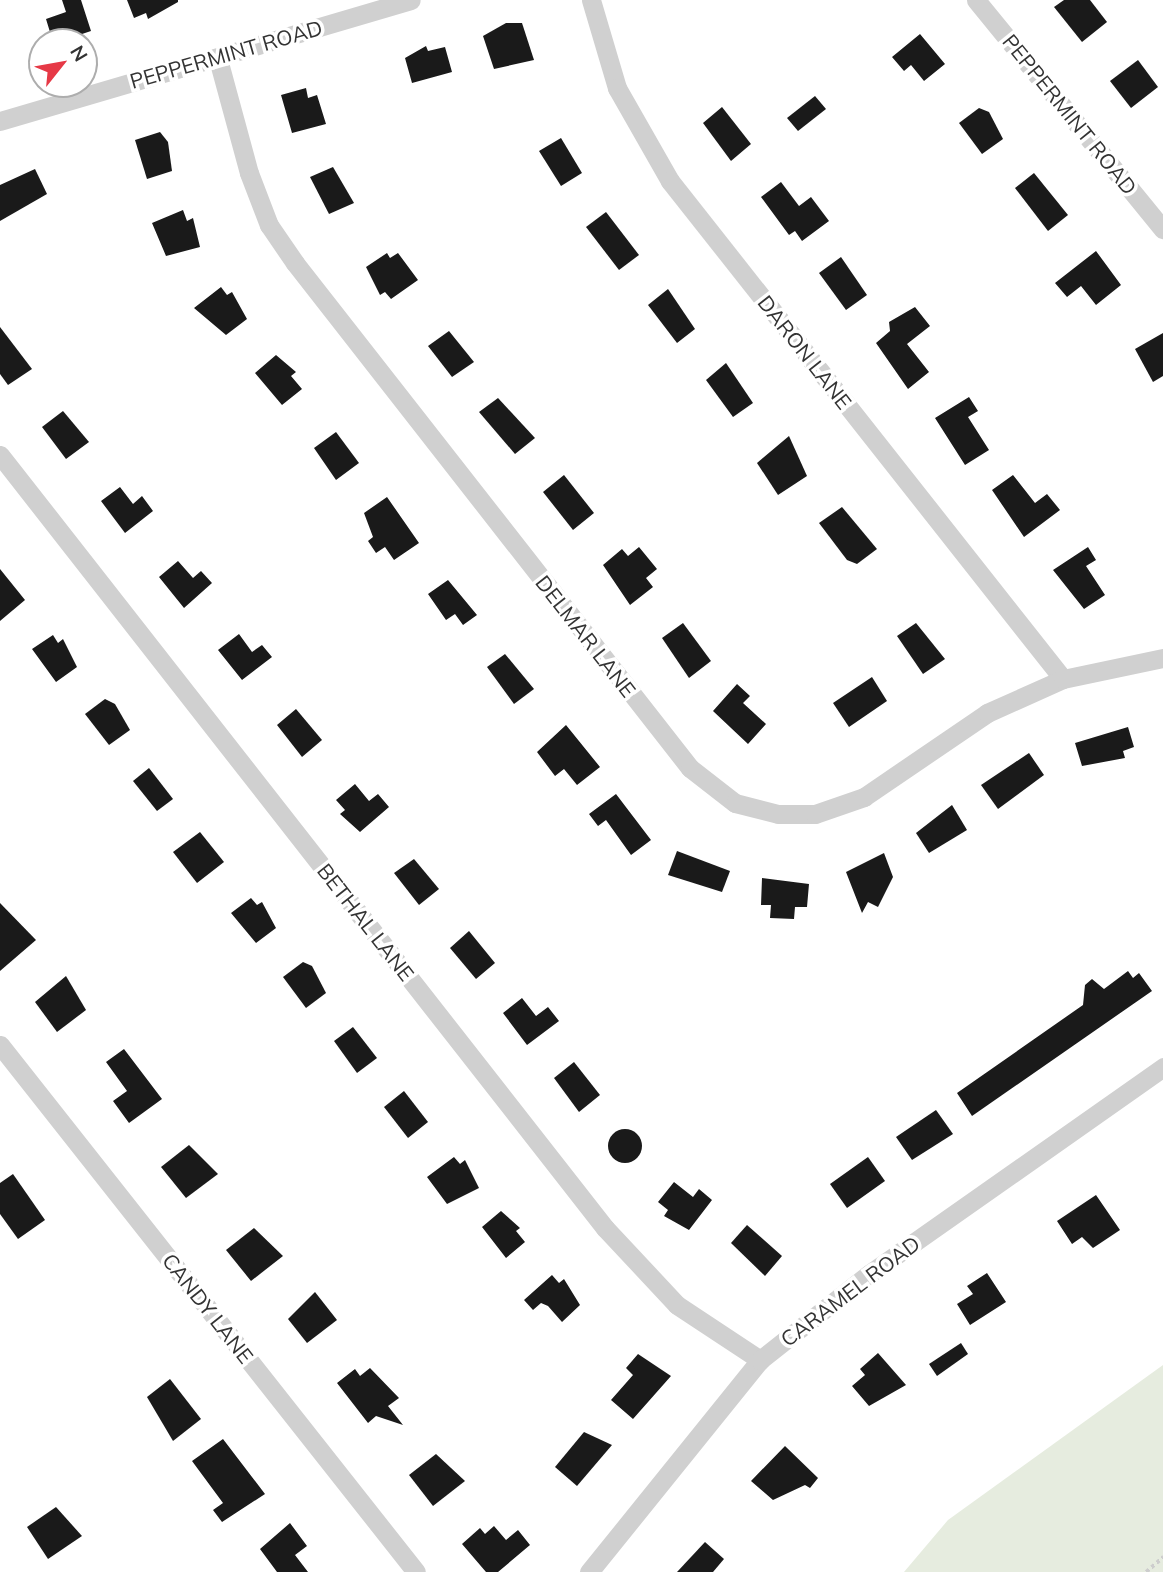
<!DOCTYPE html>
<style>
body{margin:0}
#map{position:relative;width:1163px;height:1572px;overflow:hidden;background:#fff;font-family:Mulish,sans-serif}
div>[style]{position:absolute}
.green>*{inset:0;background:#e6ecdf}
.building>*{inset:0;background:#1a1a1a}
.round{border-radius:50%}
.path>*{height:3.5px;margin-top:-1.75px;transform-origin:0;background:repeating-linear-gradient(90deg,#cdcdcd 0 3.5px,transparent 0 7px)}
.minor>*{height:19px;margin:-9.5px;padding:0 9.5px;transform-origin:9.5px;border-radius:9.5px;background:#d0d0d0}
span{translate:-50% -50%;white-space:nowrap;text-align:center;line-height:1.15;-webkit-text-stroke:7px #fff;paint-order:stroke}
.street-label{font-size:21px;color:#333}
.north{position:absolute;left:28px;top:28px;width:70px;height:70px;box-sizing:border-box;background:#fff;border:2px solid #adadad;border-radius:50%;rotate:59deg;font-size:19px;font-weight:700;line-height:28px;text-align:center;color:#333}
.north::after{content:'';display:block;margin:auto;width:24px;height:32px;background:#e63946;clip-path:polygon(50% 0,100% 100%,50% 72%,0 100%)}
</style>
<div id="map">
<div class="green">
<i style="clip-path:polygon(1163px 1365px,1163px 1572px,904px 1572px,948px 1520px)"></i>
</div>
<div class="building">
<i style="clip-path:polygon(62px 0,81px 0,91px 31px,79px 35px,82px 42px,53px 42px,46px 19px,66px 12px)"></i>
<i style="clip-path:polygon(127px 0,178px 0,178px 2px,148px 19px,146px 13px,134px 18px)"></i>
<i style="clip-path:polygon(1064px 0,1090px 0,1107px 22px,1082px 42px,1054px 7px)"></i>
<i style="clip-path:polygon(506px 23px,522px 23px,534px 60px,494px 69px,483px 36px)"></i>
<i style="clip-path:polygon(920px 34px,945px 64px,924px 81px,911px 65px,904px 71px,892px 57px)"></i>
<i style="clip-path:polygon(426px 46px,428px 51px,445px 47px,452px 72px,412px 83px,405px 58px)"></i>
<i style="clip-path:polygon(1138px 60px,1158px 87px,1131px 108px,1110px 81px)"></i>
<i style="clip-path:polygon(306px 88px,308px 98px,317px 95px,326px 124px,292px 133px,281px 95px)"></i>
<i style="clip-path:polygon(815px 96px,826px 109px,798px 131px,787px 118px)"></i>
<i style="clip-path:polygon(722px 107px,751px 144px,731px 161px,703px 123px)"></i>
<i style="clip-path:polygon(979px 108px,989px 112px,1003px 139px,982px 154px,959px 123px)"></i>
<i style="clip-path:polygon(160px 132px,168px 142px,172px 171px,147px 179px,135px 140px)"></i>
<i style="clip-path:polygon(561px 138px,582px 173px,561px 186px,539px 151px)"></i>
<i style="clip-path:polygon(333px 167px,354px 203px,329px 214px,310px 177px)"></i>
<i style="clip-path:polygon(35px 169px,47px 194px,0 221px,0 185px)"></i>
<i style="clip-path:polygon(1034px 173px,1068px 215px,1048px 231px,1015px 188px)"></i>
<i style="clip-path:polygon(781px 182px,799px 206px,811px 197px,829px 221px,802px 241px,795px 231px,789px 235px,761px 197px)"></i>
<i style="clip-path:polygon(183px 210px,187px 221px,193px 218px,200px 247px,166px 256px,152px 223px)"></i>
<i style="clip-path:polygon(606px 212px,639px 255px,619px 270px,586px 227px)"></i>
<i style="clip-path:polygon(1096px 251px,1121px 285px,1096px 305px,1081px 286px,1067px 297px,1055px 283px)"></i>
<i style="clip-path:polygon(387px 253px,390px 258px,398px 253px,418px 280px,391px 299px,385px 292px,380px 295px,366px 267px)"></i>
<i style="clip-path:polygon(841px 257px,867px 295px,846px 310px,819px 273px)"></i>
<i style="clip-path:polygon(221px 287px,227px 295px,232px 292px,247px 319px,226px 335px,194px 308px)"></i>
<i style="clip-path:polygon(668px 289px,695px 329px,677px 343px,648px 305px)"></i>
<i style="clip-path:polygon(915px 307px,930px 326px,907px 344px,929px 372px,908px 389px,876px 343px,890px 331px,889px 322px)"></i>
<i style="clip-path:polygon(0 327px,32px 369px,8px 385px,0 374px)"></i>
<i style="clip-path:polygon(449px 331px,474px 362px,452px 377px,428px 346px)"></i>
<i style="clip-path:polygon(1163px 333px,1163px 376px,1153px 382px,1135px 349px)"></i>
<i style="clip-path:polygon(276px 355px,296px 372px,291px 376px,302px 389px,282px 405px,255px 373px)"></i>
<i style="clip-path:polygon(726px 363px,753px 403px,733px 417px,706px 380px)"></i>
<i style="clip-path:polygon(969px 397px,978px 411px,968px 417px,989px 450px,965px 465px,935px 418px)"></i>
<i style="clip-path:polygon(498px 398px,535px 438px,515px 454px,479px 412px)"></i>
<i style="clip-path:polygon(63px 411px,89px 442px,66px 459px,42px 427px)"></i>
<i style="clip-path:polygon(336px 432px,359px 463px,336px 480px,314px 448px)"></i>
<i style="clip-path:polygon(789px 436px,807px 476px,778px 495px,757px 463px)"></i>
<i style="clip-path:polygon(564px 475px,594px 513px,573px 530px,543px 492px)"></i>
<i style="clip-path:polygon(1013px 475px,1035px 503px,1047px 494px,1060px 510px,1024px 537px,992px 490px)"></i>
<i style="clip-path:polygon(120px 487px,133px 504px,142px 496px,153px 511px,125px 533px,101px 501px)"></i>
<i style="clip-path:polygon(387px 497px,419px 543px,394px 560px,385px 547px,376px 553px,368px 541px,373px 537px,364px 513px)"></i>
<i style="clip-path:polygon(842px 507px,877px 549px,857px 564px,847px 560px,819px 523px)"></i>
<i style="clip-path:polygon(639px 547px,657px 569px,646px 578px,653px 587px,630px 605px,603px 565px,622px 549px,628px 556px)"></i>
<i style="clip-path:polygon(1088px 547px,1096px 560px,1086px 566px,1105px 595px,1084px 609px,1053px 570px)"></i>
<i style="clip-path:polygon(178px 561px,193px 578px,201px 571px,212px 583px,184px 608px,159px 577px)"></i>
<i style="clip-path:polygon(0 569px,25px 600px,0 621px)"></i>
<i style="clip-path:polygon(448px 580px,477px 615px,463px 625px,455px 614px,446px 620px,428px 594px)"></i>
<i style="clip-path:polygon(683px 623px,711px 661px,689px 678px,662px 638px)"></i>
<i style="clip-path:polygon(916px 623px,945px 659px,923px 674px,897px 636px)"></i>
<i style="clip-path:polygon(239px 634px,252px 652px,262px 645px,272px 657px,242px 680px,218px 650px)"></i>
<i style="clip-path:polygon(53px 635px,58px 643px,63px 639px,77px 667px,56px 682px,32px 649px)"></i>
<i style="clip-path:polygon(505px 654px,534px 689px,514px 704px,487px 667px)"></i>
<i style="clip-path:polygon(872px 677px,887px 701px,849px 727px,833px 703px)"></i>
<i style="clip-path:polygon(737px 684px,750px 696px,743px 703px,766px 724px,748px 744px,713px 711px)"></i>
<i style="clip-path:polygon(105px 699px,115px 704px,130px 730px,109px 745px,85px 714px)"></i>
<i style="clip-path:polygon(296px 709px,322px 740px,302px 757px,277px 725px)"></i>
<i style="clip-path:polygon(566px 725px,600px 767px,577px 785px,564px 769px,555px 776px,537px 752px)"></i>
<i style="clip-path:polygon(1128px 727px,1134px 747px,1123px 751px,1125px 758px,1082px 766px,1075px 743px)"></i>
<i style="clip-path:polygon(1029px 753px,1044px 775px,998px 809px,981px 785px)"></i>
<i style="clip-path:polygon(149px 768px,173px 799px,157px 811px,133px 781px)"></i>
<i style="clip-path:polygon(355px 784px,369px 801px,378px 794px,389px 807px,360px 832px,340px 814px,345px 810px,336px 800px)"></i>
<i style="clip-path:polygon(616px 794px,651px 840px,631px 855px,606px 820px,598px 826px,589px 814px)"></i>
<i style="clip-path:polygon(952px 805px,967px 830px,929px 853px,916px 833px)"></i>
<i style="clip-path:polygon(200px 832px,224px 862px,197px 883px,173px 852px)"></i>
<i style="clip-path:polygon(677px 851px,730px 871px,722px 892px,668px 875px)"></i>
<i style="clip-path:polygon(884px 853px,893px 877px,878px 907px,868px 902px,862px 913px,846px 872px)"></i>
<i style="clip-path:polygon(414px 859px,439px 889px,419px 905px,394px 873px)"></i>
<i style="clip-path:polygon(762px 878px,809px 884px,807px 907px,795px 907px,794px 919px,770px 918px,771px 905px,761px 905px)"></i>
<i style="clip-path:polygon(251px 898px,257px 905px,262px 902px,276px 928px,256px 943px,231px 913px)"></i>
<i style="clip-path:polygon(0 903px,36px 940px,0 971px)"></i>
<i style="clip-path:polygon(469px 931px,495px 963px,476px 979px,450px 948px)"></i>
<i style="clip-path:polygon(303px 962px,312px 966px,326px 993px,306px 1008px,283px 977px)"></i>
<i style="clip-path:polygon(1128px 971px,1133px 978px,1139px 973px,1152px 991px,972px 1116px,957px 1093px,1083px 1005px,1085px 985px,1092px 979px,1104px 989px)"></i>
<i style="clip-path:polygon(66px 976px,86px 1010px,57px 1032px,35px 1002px)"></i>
<i style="clip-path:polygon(522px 998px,536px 1016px,548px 1007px,559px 1021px,527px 1045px,503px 1013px)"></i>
<i style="clip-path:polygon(353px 1027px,377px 1058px,357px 1073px,334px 1041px)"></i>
<i style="clip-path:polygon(124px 1049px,162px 1099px,129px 1123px,113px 1101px,127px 1091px,106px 1062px)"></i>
<i style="clip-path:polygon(574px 1062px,600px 1095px,579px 1112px,554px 1078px)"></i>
<i style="clip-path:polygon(404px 1091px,428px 1122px,408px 1138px,384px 1107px)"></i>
<i style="clip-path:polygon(936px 1110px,953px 1134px,912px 1160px,896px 1137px)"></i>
<i class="round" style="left:608px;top:1129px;width:34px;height:34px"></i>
<i style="clip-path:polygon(189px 1145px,218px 1174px,186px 1198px,161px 1167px)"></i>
<i style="clip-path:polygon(454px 1157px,460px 1164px,465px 1160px,479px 1188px,447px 1204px,427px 1177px)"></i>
<i style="clip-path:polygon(868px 1157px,885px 1181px,847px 1208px,830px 1184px)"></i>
<i style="clip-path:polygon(13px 1174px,45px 1220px,18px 1239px,0 1214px,0 1183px)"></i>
<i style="clip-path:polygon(674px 1182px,693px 1197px,699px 1189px,712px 1200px,689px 1230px,664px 1216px,668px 1210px,658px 1202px)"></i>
<i style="clip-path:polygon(1096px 1195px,1120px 1230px,1093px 1248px,1082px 1237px,1072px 1244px,1057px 1221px)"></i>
<i style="clip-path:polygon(501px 1211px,520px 1228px,516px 1231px,525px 1242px,506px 1258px,482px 1227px)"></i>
<i style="clip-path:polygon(747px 1225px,782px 1256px,765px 1276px,731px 1243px)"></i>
<i style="clip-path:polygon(254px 1228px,283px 1256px,251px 1281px,226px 1250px)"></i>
<i style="clip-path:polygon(987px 1273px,1006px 1302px,970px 1325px,957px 1304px,973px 1294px,967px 1286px)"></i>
<i style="clip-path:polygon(552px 1275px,559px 1283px,564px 1279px,580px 1305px,562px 1322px,548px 1306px,541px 1303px,533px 1310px,524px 1300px)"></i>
<i style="clip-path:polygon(315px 1292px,337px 1320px,307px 1343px,288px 1319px)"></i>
<i style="clip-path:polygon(961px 1343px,968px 1354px,937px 1376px,929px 1364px)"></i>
<i style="clip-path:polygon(878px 1353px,906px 1385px,869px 1406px,852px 1386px,865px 1375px,860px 1369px)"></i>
<i style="clip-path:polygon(638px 1354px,671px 1376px,633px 1419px,611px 1400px,633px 1375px,626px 1368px)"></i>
<i style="clip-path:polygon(370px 1368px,399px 1398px,388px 1406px,403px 1425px,376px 1416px,368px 1423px,337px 1383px,355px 1369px,360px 1376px)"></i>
<i style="clip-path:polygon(170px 1379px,201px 1419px,173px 1441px,147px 1397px)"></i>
<i style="clip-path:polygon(584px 1432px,612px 1445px,577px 1486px,555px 1467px)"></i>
<i style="clip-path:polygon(223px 1439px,265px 1494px,222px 1522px,213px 1510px,223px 1503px,192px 1461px)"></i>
<i style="clip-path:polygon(785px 1446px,818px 1478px,810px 1488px,805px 1485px,773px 1500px,751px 1481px)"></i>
<i style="clip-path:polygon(436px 1454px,465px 1481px,433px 1506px,409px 1475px)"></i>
<i style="clip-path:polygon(56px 1507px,82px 1536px,48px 1559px,27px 1527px)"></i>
<i style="clip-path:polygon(290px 1523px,307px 1546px,295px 1555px,308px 1572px,277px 1572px,260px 1549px)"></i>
<i style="clip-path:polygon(494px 1526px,506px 1540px,518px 1530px,530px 1545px,498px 1572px,486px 1572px,462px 1544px,480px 1528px,485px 1534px)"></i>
<i style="clip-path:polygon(705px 1542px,724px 1559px,713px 1572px,677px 1572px)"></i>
</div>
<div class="path">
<i style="left:1146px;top:1572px;width:23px;rotate:-41deg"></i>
</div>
<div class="minor">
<i style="left:591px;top:0;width:92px;rotate:73.5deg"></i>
<i style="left:617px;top:88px;width:107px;rotate:60.3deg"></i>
<i style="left:670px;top:181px;width:634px;rotate:51.72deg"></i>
<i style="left:976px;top:0;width:296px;rotate:50.8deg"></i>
<i style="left:218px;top:59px;width:118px;rotate:74.8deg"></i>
<i style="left:249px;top:173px;width:56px;rotate:69deg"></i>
<i style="left:269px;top:225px;width:46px;rotate:55.6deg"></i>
<i style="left:295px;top:263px;width:641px;rotate:51.97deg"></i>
<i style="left:690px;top:768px;width:57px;rotate:37.9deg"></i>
<i style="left:735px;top:803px;width:44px;rotate:14.3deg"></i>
<i style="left:778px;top:814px;width:37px"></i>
<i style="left:815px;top:814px;width:52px;rotate:-19.1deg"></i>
<i style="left:864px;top:797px;width:149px;rotate:-34.3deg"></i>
<i style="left:987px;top:713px;width:83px;rotate:-24.1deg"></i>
<i style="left:1063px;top:679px;width:102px;rotate:-11.9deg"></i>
<i style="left:0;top:121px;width:428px;rotate:-16.4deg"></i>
<i style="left:0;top:455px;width:982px;rotate:51.95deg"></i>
<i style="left:605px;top:1228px;width:105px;rotate:46.9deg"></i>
<i style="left:677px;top:1305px;width:100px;rotate:33.5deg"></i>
<i style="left:0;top:1045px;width:671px;rotate:51.71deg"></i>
<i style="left:589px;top:1572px;width:272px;rotate:-51.1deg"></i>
<i style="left:760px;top:1360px;width:139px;rotate:-38.3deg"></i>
<i style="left:869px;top:1274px;width:360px;rotate:-35.1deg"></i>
</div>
<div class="street-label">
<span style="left:226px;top:54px;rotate:-16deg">PEPPERMINT ROAD</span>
<span style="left:1070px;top:114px;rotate:51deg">PEPPERMINT ROAD</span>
<span style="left:805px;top:352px;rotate:52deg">DARON LANE</span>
<span style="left:586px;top:636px;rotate:52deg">DELMAR LANE</span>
<span style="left:366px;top:922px;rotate:52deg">BETHAL LANE</span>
<span style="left:850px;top:1291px;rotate:-37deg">CARAMEL ROAD</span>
<span style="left:208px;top:1308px;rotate:52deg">CANDY LANE</span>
</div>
<div class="north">N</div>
</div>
